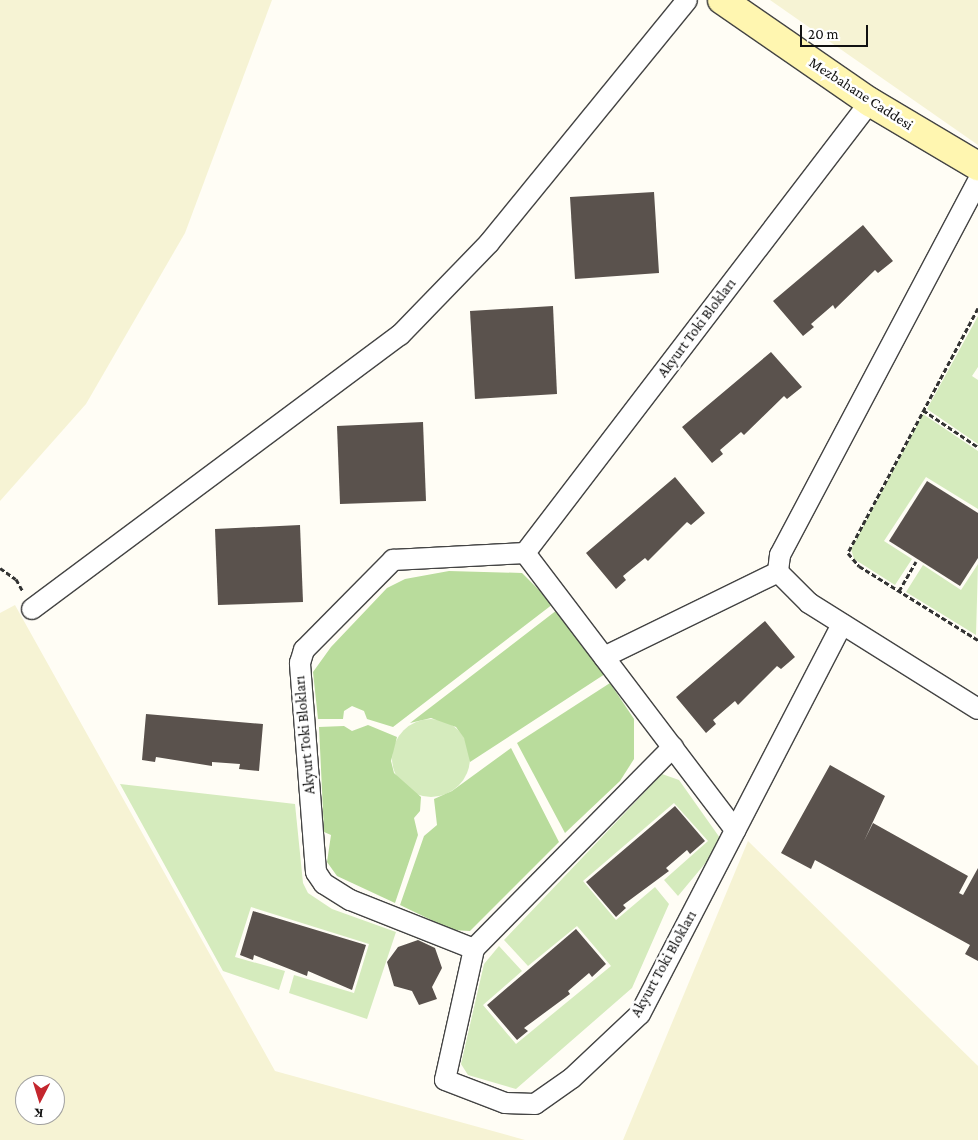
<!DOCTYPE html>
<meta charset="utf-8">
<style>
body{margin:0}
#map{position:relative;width:978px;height:1140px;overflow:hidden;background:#fffdf5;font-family:"Crimson Pro",serif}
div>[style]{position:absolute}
.farmland>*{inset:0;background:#f6f3d4}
.green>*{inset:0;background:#d5ebbd}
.round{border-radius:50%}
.forest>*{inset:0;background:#b9dc9c}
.building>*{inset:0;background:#5a524d}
.path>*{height:3px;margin-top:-1.5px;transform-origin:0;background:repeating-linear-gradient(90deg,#333 0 5px,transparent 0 7.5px)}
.roads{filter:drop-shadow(1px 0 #444) drop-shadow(-1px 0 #444) drop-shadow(0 1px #444) drop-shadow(0 -1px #444)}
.street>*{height:20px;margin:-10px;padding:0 10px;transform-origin:10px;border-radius:10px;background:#fff}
.secondary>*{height:28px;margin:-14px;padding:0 14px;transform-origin:14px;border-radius:14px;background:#fff6b0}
span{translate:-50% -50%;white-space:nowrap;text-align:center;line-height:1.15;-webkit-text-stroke:5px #fff;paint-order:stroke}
.street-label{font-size:15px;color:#111}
.north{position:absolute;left:15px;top:1075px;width:50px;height:50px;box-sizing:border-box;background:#fff;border:1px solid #a0a0a0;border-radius:50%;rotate:185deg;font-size:14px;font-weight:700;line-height:20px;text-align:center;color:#111}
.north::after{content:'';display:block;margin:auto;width:18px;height:22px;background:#c4262e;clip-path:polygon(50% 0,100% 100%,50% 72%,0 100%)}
.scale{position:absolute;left:800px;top:25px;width:68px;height:22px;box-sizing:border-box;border:2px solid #111;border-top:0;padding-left:6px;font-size:15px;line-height:18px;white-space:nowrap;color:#111;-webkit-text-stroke:4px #fff;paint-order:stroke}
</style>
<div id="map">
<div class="farmland">
<i style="clip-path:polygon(0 0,272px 0,185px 233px,86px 404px,0 501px)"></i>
<i style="clip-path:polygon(770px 0,978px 0,978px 145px)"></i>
<i style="clip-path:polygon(evenodd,15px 605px,275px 1071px,525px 1140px,0 1140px,0 613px,15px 605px,25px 1085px,55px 1085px,55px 1115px,25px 1115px,25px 1085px)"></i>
<i style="clip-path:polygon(748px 841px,978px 1066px,978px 1140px,623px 1140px)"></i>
</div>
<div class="green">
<i style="clip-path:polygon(978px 316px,978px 367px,972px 376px,978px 380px,978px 444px,927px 409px)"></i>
<i style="clip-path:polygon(923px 414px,978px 451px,978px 509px,926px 477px,884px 541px,912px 559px,895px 585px,854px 559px,851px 549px)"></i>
<i style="clip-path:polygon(978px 564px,976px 635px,906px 592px,923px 565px,961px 590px)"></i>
<i class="round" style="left:392px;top:719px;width:78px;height:78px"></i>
<i style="clip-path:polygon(662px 774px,679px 780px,720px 838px,713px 854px,678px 896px,664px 880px,708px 841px,674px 803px,583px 881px,616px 920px,655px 887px,669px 904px,632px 988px,516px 1089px,468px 1075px,461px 1064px,484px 964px,499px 946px,522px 971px,483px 1005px,516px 1044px,611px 966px,577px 926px,528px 966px,504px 940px)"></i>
<i style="clip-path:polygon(120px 784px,295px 804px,303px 883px,308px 893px,332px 909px,396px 932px,367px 1019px,289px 993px,294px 975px,354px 993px,369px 944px,251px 907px,235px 957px,285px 971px,279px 990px,223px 971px)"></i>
</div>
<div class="forest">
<i style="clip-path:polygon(449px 571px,522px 573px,553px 604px,393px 727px,367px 719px,364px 711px,352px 706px,344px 711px,343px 719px,318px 719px,313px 672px,331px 647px,387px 588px,405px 579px)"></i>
<i style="clip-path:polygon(557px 610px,605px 674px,470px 762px,464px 738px,456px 727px,431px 718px,410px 723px)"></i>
<i style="clip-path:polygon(610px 683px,634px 719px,634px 759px,620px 781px,565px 833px,517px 743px)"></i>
<i style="clip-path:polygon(368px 725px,397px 737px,391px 761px,394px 773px,421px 797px,420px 811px,414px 818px,418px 835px,395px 903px,337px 876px,327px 862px,331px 835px,324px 832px,319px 727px,344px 726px,352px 731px)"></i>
<i style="clip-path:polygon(511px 748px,559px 842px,470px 931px,452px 930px,400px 905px,424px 836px,437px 825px,434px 799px,452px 791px)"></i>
</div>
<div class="building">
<i style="clip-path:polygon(654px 192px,659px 273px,575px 279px,570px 197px)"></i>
<i style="clip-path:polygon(863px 225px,893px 261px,878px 273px,875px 270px,835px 309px,833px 305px,811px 324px,814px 327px,803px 336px,773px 301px)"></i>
<i style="clip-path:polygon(553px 306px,557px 394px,475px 399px,470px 311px)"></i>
<i style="clip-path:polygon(771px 352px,802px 387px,787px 399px,784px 396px,744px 435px,741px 432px,720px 450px,723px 454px,712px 463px,682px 427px)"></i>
<i style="clip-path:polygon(423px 422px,426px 501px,340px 504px,337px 426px)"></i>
<i style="clip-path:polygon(675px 477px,705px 513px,691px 525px,687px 522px,648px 561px,645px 558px,623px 576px,626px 580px,616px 589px,586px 553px)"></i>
<i style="clip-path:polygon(927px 481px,978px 513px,978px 558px,960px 586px,889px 541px)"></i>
<i style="clip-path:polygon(300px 525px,303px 602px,218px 605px,215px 529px)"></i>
<i style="clip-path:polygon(765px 621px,795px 657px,781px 669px,777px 666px,738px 705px,735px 701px,713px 720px,716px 724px,706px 733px,676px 697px)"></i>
<i style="clip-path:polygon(146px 714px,263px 724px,259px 771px,239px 769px,240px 764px,212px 762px,212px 766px,156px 757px,155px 762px,142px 760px)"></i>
<i style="clip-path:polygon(830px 765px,885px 796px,864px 841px,873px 823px,968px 876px,959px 893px,963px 895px,978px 868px,978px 961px,965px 954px,970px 945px,815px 860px,811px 869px,781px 853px)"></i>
<i style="clip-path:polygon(675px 806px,705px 841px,690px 854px,687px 850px,666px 868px,669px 871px,623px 905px,626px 908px,616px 917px,586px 882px)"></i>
<i style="clip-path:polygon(253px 911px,366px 945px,352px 990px,308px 971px,307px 976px,254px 955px,253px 960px,240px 955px)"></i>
<i style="clip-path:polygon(576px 929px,606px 964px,592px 977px,589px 973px,568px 991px,570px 994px,524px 1028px,528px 1031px,517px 1040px,487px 1005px)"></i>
<i style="clip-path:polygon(418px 940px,435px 948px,442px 968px,432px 987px,437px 999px,419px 1005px,412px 991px,394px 986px,387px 962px,398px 947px)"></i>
</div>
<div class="path">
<i style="left:978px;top:308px;width:277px;rotate:118deg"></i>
<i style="left:848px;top:553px;width:17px;rotate:50deg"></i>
<i style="left:859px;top:566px;width:140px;rotate:31.9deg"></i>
<i style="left:923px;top:410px;width:66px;rotate:33.9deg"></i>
<i style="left:0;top:568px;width:19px;rotate:35deg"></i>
<i style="left:16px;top:579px;width:13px;rotate:61deg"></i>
<i style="left:899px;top:591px;width:34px;rotate:-60deg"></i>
</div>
<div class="roads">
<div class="street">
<i style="left:978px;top:181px;width:423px;rotate:117.9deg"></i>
<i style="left:780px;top:555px;width:17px;rotate:97deg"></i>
<i style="left:778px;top:572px;width:44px;rotate:45deg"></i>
<i style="left:809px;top:603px;width:199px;rotate:32.1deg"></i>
<i style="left:525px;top:553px;width:568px;rotate:-52.59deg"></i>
<i style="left:525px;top:553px;width:348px;rotate:52.8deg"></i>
<i style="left:32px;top:609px;width:459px;rotate:-36.7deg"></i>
<i style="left:400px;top:335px;width:128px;rotate:-45.9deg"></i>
<i style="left:489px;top:243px;width:313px;rotate:-50.8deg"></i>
<i style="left:604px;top:657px;width:194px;rotate:-26deg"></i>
<i style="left:673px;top:747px;width:284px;rotate:134.6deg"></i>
<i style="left:474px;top:949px;width:134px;rotate:102.5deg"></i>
<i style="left:445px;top:1080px;width:64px;rotate:21deg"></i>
<i style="left:505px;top:1103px;width:30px;rotate:2deg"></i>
<i style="left:535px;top:1104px;width:45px;rotate:-35.1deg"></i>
<i style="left:572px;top:1078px;width:93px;rotate:-43.3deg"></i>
<i style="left:640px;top:1014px;width:439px;rotate:-62.6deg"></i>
<i style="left:474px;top:949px;width:133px;rotate:-158.4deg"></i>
<i style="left:350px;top:900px;width:31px;rotate:-148deg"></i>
<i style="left:324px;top:884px;width:14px;rotate:-124deg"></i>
<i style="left:316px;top:872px;width:210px;rotate:-94.4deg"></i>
<i style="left:300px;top:663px;width:14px;rotate:-73deg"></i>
<i style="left:304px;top:650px;width:127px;rotate:-45.3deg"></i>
<i style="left:393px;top:560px;width:132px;rotate:-3deg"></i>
</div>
<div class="secondary">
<i style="left:722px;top:0;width:180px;rotate:34.6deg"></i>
<i style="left:870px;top:102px;width:126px;rotate:30.7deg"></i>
</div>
</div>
<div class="street-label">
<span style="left:861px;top:94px;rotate:33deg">Mezbahane Caddesi</span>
<span style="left:697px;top:328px;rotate:-53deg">Akyurt Toki Blokları</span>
<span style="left:305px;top:735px;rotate:-95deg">Akyurt Toki Blokları</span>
<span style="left:664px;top:964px;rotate:-61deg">Akyurt Toki Blokları</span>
</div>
<div class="north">K</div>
<div class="scale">20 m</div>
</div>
